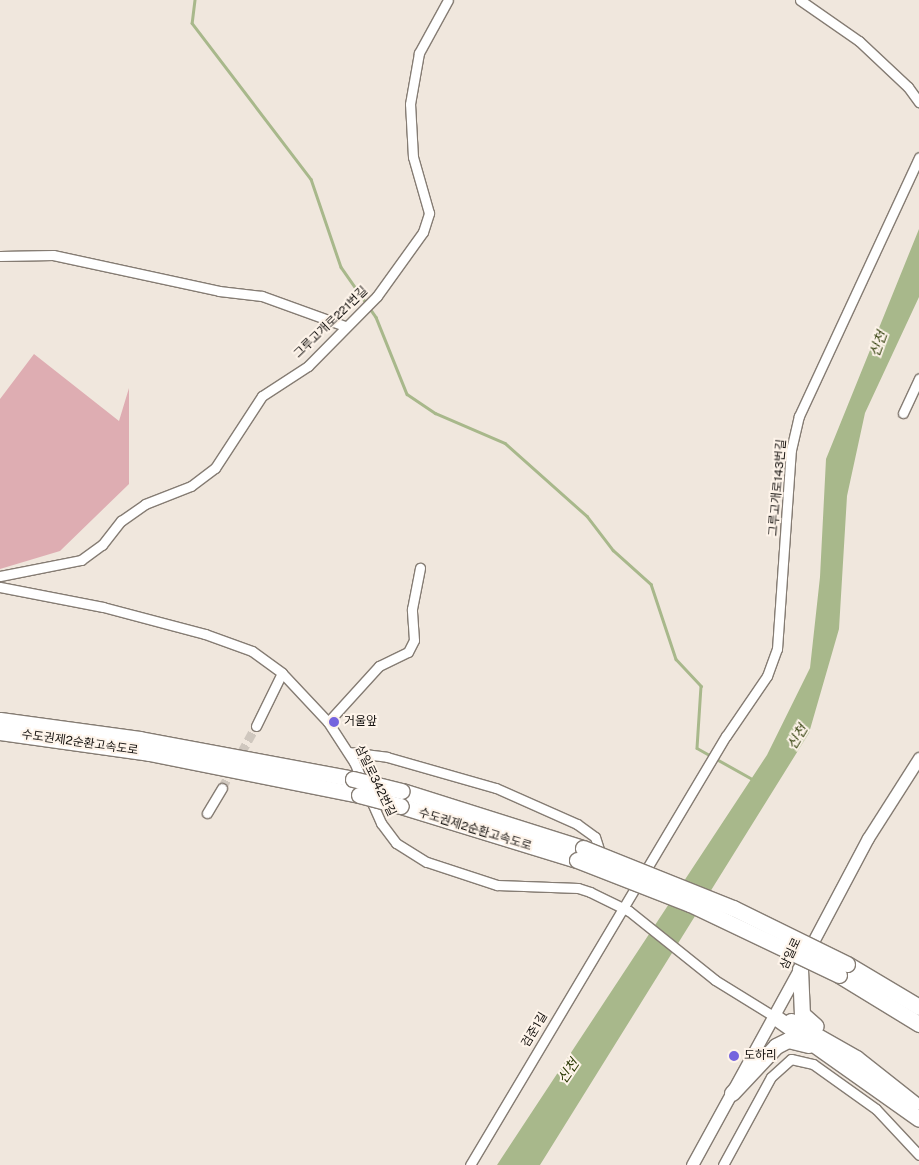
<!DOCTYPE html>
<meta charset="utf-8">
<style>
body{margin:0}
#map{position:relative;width:919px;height:1165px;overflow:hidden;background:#f0e7dd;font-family:"Public Sans","Noto Sans KR",sans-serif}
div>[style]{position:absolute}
.green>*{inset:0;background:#deadb2}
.water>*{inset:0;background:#a8b88b}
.stream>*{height:2.5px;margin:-1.25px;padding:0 1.25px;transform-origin:1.25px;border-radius:1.25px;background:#a8b88b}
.street-tunnel>*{height:9px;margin-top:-4.5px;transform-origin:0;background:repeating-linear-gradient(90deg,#cfc7be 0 9px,transparent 0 13.5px)}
.roads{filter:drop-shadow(1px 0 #857c73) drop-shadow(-1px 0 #857c73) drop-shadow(0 1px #857c73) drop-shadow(0 -1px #857c73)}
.street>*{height:9px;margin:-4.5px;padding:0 4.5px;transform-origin:4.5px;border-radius:4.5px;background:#fff}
.secondary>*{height:11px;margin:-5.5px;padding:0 5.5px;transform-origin:5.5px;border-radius:5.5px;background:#fff}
.highway>*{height:15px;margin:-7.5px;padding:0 7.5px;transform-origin:7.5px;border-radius:7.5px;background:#fff}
.bridges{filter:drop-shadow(1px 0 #857c73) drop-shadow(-1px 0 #857c73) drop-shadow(0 1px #857c73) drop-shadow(0 -1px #857c73)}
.highway-bridge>*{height:15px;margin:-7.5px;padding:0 7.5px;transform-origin:7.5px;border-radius:7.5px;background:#fff}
.dots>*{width:14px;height:14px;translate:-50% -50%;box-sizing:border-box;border:2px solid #fef4ea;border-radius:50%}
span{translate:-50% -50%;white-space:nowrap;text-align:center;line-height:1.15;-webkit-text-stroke:4px #fef4ea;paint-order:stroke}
.street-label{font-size:12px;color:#15120f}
.poi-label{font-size:12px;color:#15120f}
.left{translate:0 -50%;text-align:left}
.water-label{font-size:14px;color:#2c3a05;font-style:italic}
</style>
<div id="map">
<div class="green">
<i style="clip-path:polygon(34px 354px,119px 421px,129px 388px,129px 484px,60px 551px,0 569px,0 399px)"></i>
</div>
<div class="water">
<i style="clip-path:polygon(919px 229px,919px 297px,865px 413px,847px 496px,839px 629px,809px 733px,540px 1165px,497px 1165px,767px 755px,810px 668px,820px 577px,826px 459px)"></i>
</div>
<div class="stream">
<i style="left:195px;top:0;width:23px;rotate:97deg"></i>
<i style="left:192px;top:23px;width:196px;rotate:52.7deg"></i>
<i style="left:311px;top:179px;width:93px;rotate:71.2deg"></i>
<i style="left:341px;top:267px;width:61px;rotate:55deg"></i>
<i style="left:376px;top:317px;width:83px;rotate:68.1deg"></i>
<i style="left:407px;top:394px;width:34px;rotate:34deg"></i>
<i style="left:435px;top:413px;width:76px;rotate:23.2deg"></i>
<i style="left:505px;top:443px;width:110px;rotate:41.7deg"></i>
<i style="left:587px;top:516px;width:43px;rotate:52.6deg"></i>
<i style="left:613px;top:550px;width:51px;rotate:41.8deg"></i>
<i style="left:651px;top:584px;width:79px;rotate:71.6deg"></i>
<i style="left:676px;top:659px;width:37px;rotate:47deg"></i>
<i style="left:701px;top:686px;width:62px;rotate:93.7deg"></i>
<i style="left:697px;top:748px;width:65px;rotate:29.3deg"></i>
</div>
<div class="street-tunnel">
<i style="left:222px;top:788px;width:71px;rotate:-61.3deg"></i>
</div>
<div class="roads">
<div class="street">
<i style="left:800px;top:0;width:72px;rotate:34.8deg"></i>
<i style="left:859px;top:41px;width:67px;rotate:43.2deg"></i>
<i style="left:908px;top:87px;width:19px;rotate:54deg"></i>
<i style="left:0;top:256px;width:53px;rotate:-1.1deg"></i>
<i style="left:53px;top:255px;width:170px;rotate:12.2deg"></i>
<i style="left:219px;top:291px;width:43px;rotate:6.6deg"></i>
<i style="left:262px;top:296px;width:88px;rotate:19.9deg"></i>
<i style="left:903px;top:413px;width:38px;rotate:-65deg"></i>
<i style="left:0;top:576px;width:83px;rotate:-11.2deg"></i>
<i style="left:81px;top:560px;width:26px;rotate:-36deg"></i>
<i style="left:102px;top:545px;width:31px;rotate:-52deg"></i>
<i style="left:121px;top:521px;width:29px;rotate:-35deg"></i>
<i style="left:145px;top:504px;width:49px;rotate:-21.4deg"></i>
<i style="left:191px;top:486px;width:30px;rotate:-37deg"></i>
<i style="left:215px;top:468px;width:86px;rotate:-56.9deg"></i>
<i style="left:262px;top:396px;width:55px;rotate:-33.1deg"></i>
<i style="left:308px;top:366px;width:98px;rotate:-45.4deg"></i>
<i style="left:377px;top:296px;width:79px;rotate:-54.3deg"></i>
<i style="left:423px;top:232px;width:20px;rotate:-72deg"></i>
<i style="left:429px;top:213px;width:58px;rotate:-105.9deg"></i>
<i style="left:413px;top:157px;width:53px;rotate:-93.2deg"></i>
<i style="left:410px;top:104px;width:52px;rotate:-80deg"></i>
<i style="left:419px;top:53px;width:60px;rotate:-61.3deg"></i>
<i style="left:0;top:587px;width:105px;rotate:11deg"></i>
<i style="left:103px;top:607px;width:106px;rotate:14.8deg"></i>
<i style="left:205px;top:634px;width:50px;rotate:19.9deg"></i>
<i style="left:252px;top:651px;width:37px;rotate:36deg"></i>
<i style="left:282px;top:673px;width:67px;rotate:46.8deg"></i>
<i style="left:328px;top:722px;width:48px;rotate:57deg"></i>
<i style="left:354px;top:762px;width:22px;rotate:66deg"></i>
<i style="left:328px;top:722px;width:76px;rotate:-47.7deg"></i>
<i style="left:379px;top:666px;width:32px;rotate:-26deg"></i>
<i style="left:408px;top:652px;width:13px;rotate:-63deg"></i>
<i style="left:414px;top:640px;width:31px;rotate:-94deg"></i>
<i style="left:412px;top:609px;width:42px;rotate:-79deg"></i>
<i style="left:256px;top:726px;width:59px;rotate:-63.9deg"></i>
<i style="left:348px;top:752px;width:39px;rotate:7deg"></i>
<i style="left:387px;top:757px;width:113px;rotate:15.9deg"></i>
<i style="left:496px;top:788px;width:89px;rotate:24deg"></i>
<i style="left:577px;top:824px;width:22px;rotate:36deg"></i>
<i style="left:595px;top:837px;width:13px;rotate:72deg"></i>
<i style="left:369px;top:796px;width:30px;rotate:66deg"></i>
<i style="left:381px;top:823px;width:25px;rotate:53deg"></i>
<i style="left:396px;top:843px;width:36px;rotate:32deg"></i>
<i style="left:427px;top:862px;width:74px;rotate:18.2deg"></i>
<i style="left:497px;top:885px;width:81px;rotate:2.1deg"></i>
<i style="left:578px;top:888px;width:13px;rotate:18deg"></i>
<i style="left:590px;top:892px;width:43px;rotate:26deg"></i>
<i style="left:629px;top:911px;width:110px;rotate:38.7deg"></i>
<i style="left:715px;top:980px;width:70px;rotate:31.7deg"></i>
<i style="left:207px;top:813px;width:29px;rotate:-59deg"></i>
<i style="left:470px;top:1165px;width:500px;rotate:-59.2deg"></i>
<i style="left:726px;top:736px;width:73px;rotate:-55.7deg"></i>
<i style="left:767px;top:676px;width:29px;rotate:-70deg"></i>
<i style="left:777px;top:649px;width:199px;rotate:-86deg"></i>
<i style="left:791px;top:450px;width:35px;rotate:-77deg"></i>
<i style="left:799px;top:416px;width:285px;rotate:-65.1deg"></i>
<i style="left:723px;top:1165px;width:100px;rotate:-61.4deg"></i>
<i style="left:771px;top:1077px;width:27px;rotate:-42deg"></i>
<i style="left:791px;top:1059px;width:23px;rotate:13deg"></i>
<i style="left:813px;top:1064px;width:77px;rotate:35.5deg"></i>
<i style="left:876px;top:1109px;width:63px;rotate:46.9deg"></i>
</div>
<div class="secondary">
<i style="left:807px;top:953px;width:130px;rotate:-62.1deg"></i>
<i style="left:868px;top:838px;width:95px;rotate:-57.5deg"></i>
<i style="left:692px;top:1165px;width:225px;rotate:-61.3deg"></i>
</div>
<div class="highway">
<i style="left:0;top:720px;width:141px;rotate:7.7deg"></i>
<i style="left:140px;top:739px;width:217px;rotate:10.6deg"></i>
<i style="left:0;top:732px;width:150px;rotate:8deg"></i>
<i style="left:149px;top:753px;width:214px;rotate:11.3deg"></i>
<i style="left:402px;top:791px;width:190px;rotate:17.5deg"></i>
<i style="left:401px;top:806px;width:184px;rotate:17.1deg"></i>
<i style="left:847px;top:964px;width:84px;rotate:30.8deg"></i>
<i style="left:800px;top:969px;width:45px;rotate:87.5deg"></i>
<i style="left:802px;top:1014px;width:18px;rotate:41deg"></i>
<i style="left:839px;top:975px;width:94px;rotate:31.5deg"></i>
<i style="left:775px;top:1017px;width:176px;rotate:35.3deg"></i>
<i style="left:791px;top:1021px;width:75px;rotate:29.6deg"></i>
<i style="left:856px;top:1058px;width:73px;rotate:38.3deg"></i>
<i style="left:732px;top:1093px;width:64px;rotate:-46.9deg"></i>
<i style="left:776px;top:1046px;width:13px;rotate:-27deg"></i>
<i style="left:788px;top:1040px;width:21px;rotate:14deg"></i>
</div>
</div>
<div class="bridges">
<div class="highway-bridge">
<i style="left:353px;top:779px;width:50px;rotate:13.8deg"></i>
<i style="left:359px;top:795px;width:43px;rotate:14.7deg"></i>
<i style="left:583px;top:848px;width:162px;rotate:21.8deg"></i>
<i style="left:733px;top:908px;width:127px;rotate:26.2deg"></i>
<i style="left:577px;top:860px;width:121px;rotate:21.3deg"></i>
<i style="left:690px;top:904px;width:165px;rotate:25.5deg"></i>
</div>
</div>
<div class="dots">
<i style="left:334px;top:722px;background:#7564de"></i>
<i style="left:734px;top:1056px;background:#7564de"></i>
</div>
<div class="street-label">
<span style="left:331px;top:323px;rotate:-44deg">그루고개로221번길</span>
<span style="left:778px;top:488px;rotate:-85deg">그루고개로143번길</span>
<span style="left:80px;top:743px;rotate:8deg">수도권제2순환고속도로</span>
<span style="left:375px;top:781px;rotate:64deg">삼일로342번길</span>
<span style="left:475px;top:830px;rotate:17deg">수도권제2순환고속도로</span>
<span style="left:791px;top:954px;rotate:-65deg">삼일로</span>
<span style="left:535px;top:1030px;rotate:-59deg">검준1길</span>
</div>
<div class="poi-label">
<span class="left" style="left:344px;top:722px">거울앞</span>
<span class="left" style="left:744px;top:1056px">도하리</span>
</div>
<div class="water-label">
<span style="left:878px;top:344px;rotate:-70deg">신천</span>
<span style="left:797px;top:737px;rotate:-59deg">신천</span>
<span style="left:568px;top:1071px;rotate:-55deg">신천</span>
</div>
</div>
